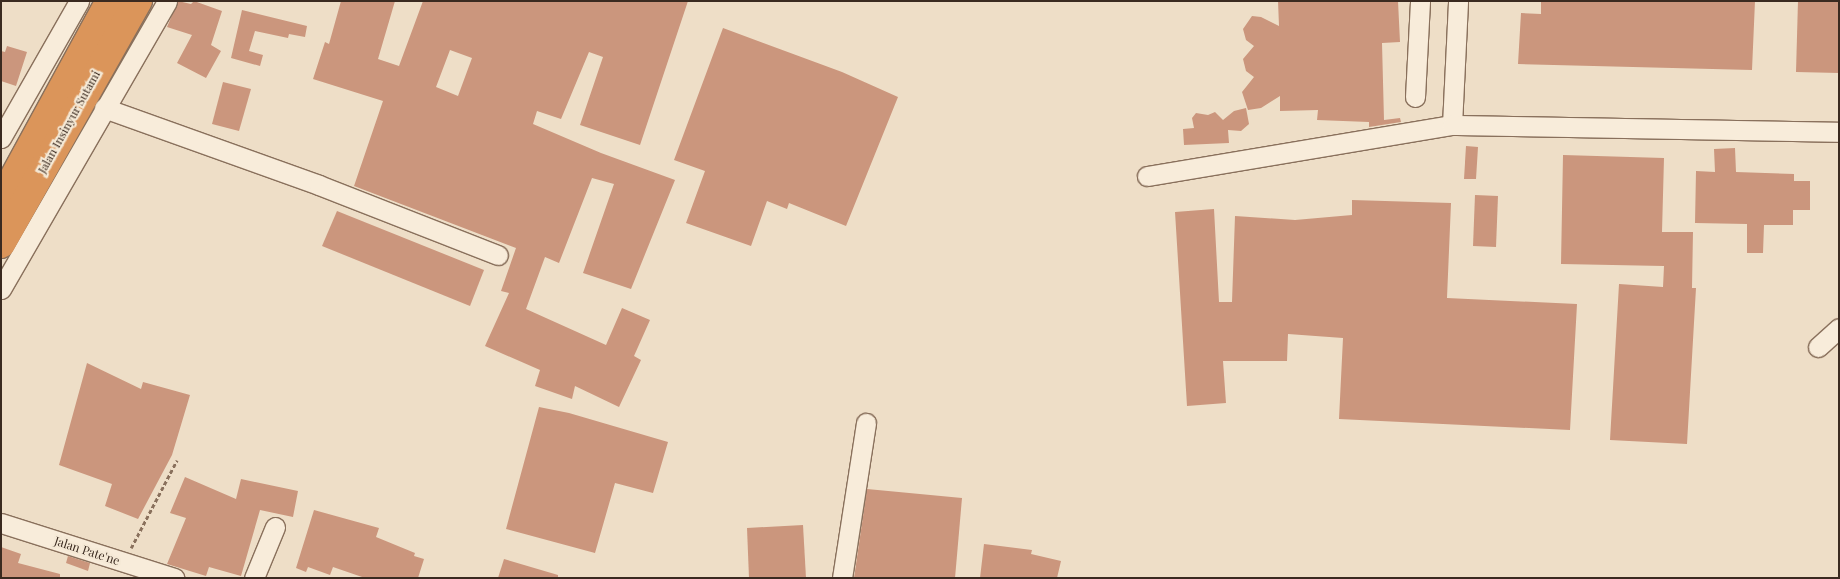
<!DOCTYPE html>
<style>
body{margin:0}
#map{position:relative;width:1840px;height:579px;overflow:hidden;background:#eedec7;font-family:"Playfair Display",serif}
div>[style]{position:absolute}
.building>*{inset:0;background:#cb967d}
.path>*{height:2.5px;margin-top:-1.25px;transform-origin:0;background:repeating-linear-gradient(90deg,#89705c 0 4px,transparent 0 6.5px)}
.roads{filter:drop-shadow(1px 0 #89705c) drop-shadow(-1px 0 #89705c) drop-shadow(0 1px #89705c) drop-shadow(0 -1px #89705c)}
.minor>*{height:19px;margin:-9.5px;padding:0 9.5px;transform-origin:9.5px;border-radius:9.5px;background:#f8ecda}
.highway>*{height:28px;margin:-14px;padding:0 14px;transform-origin:14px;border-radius:14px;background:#db955a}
span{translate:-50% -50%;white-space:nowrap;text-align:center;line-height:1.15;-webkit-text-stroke:4.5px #f5e9d6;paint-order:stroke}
.street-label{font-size:12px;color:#3a2a20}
.frame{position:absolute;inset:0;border:2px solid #3a2a20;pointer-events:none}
</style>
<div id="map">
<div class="building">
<i style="clip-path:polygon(178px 1px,191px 4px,194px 1px,222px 11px,211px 45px,221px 51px,206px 78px,177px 63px,192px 35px,167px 27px)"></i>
<i style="clip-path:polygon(evenodd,341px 1px,395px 1px,378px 59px,399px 66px,423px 1px,688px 1px,640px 145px,580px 125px,603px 57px,589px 52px,561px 119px,537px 111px,533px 124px,601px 153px,675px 180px,631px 289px,583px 273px,614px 184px,592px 178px,559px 263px,545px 257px,526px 309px,606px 345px,622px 308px,650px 320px,634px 356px,641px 360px,619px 407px,575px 386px,572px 399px,535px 386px,540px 370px,485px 346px,509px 293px,501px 291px,516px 248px,354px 186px,383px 101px,313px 79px,325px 42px,329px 44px,341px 1px,450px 50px,472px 58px,458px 96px,436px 87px,450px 50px)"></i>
<i style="clip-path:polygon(1278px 1px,1398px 1px,1400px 42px,1382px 43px,1384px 120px,1400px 118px,1401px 122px,1369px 127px,1369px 122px,1317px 120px,1318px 110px,1280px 111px,1280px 96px,1261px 108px,1248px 110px,1242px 92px,1254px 77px,1246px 71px,1243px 59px,1254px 46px,1246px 40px,1243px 29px,1252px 16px,1261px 17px,1279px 26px)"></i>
<i style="clip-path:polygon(1541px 1px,1755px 1px,1752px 70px,1518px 64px,1521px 13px,1541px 14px)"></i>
<i style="clip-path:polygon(1798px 1px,1839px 1px,1839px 73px,1796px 72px)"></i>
<i style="clip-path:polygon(242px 10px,307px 26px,305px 37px,289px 34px,288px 38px,255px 31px,249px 51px,263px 55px,260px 66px,231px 58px)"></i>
<i style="clip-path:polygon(723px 28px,842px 72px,898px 97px,846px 226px,789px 203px,787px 209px,767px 201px,751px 246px,686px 223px,705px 171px,674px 160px)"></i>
<i style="clip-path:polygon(7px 46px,27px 52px,16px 86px,1px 81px,1px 51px,5px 52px)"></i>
<i style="clip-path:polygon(223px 82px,251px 89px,239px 131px,212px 124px)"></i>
<i style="clip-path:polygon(1246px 108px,1249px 124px,1241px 131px,1228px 130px,1229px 143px,1184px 145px,1183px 129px,1194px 128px,1192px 118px,1196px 113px,1208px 115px,1215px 112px,1223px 120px,1234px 111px)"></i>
<i style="clip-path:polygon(1466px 146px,1478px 147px,1476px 179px,1464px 179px)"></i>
<i style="clip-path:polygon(1735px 148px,1736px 172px,1794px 174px,1794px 181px,1810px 181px,1810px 210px,1793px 210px,1793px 225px,1764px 225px,1763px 253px,1747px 253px,1747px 224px,1695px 223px,1696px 171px,1715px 172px,1714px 149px)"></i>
<i style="clip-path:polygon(1563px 155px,1664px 158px,1662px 232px,1693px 232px,1692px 288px,1696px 288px,1687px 444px,1610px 440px,1619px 284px,1663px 287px,1664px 266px,1561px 264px)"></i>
<i style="clip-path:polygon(1475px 195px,1498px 196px,1496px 247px,1473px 246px)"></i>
<i style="clip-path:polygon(1352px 200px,1451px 203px,1447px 298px,1577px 304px,1570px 430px,1339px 419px,1343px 338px,1288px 334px,1287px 361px,1223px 361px,1226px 403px,1187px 406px,1175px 212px,1214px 209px,1219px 302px,1232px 302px,1235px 216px,1295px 220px,1352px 215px)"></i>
<i style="clip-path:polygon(337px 211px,484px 270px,470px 306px,322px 246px)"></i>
<i style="clip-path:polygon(87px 363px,141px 389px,143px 382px,190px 395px,172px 455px,138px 519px,105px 506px,112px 484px,59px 465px)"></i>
<i style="clip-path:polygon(539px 407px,569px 413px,668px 442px,653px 493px,615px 483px,595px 553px,506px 529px)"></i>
<i style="clip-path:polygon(185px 477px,236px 499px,241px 479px,298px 491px,293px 517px,260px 510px,241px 576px,209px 567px,206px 576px,167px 564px,186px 518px,170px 513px)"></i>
<i style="clip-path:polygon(867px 489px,962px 498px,955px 578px,854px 578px)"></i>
<i style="clip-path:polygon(314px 510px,379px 528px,376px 537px,415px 553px,414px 556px,424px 559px,418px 578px,365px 578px,333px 567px,330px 575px,308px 567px,306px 572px,296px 568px)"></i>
<i style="clip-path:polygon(803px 525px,806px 578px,749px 578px,747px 528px)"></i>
<i style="clip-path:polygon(984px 544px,1032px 550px,1031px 554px,1061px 561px,1057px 578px,980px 578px)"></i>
<i style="clip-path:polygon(1px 547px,21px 554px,18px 563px,60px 574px,60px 578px,1px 578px)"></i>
<i style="clip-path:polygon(68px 556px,90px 563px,88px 571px,66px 563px)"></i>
<i style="clip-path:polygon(504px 559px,558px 575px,558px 578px,498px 578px)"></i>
</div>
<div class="path">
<i style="left:131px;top:548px;width:99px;rotate:-62.4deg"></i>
</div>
<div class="roads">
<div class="minor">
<i style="left:1415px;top:97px;width:96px;rotate:-87deg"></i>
<i style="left:104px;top:108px;width:228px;rotate:19.7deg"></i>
<i style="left:319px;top:185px;width:192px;rotate:21.4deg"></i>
<i style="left:1452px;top:125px;width:124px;rotate:-87.2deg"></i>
<i style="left:1px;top:138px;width:158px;rotate:-60.3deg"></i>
<i style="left:1147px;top:176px;width:309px;rotate:-9.5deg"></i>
<i style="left:1452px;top:125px;width:387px;rotate:1deg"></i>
<i style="left:1px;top:289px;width:332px;rotate:-60deg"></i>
<i style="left:1818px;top:347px;width:28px;rotate:-42deg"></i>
<i style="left:1px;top:523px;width:182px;rotate:17.6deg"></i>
<i style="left:254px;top:578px;width:55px;rotate:-67.6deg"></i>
<i style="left:842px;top:578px;width:157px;rotate:-81.2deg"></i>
</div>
<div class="highway">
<i style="left:1px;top:201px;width:228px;rotate:-61.4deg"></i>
<i style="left:1px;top:244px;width:279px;rotate:-60.6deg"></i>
</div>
</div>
<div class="street-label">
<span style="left:69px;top:122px;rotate:-61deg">Jalan Insinyur Sutami</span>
<span style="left:87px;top:551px;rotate:18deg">Jalan Pate'ne</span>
</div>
<div class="frame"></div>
</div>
